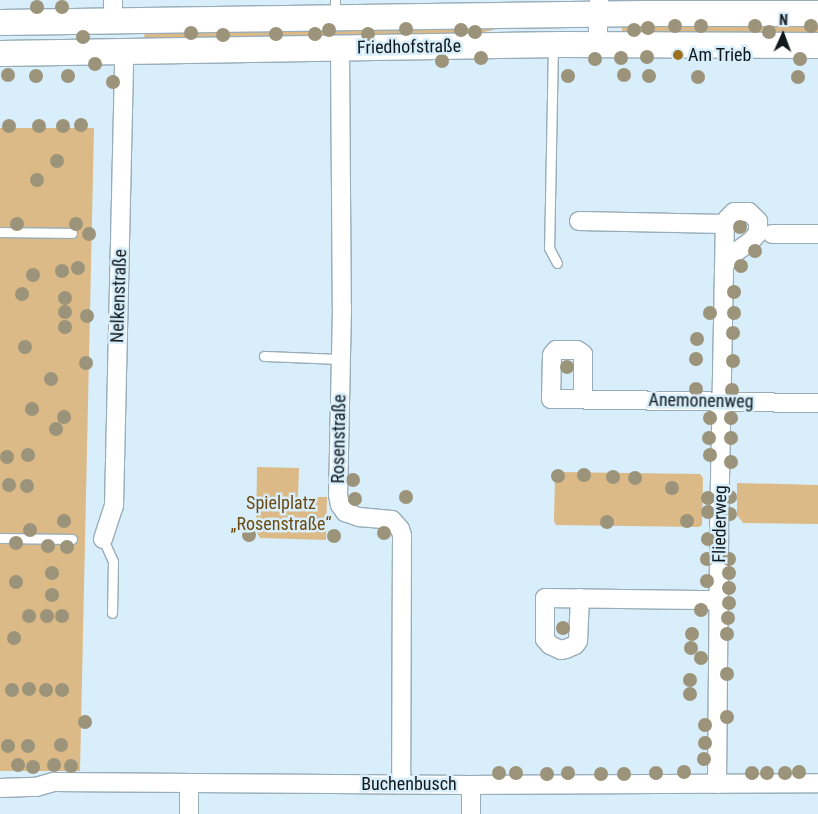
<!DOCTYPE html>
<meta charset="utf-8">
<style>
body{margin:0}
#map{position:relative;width:818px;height:814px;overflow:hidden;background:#d8eefa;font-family:"Roboto Condensed",sans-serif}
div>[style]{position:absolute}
.green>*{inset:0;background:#dbba88}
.roads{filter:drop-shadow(1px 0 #98adb8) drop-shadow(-1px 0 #98adb8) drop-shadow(0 1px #98adb8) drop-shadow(0 -1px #98adb8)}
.lane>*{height:9px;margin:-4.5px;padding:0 4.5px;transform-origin:4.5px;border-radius:4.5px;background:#fff}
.street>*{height:18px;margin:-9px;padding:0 9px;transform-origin:9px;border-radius:9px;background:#fff}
.secondary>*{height:25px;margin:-12.5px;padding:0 12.5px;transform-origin:12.5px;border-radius:12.5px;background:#fff}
.trees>*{width:14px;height:14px;margin:-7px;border-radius:50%;background:#9c947a}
.dots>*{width:14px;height:14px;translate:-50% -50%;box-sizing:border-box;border:2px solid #d8eefa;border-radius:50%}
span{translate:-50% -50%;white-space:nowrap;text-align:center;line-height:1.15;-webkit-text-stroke:5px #d8eefa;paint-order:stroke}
.street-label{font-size:18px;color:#11191d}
.poi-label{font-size:18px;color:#11191d}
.left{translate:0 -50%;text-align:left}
.park-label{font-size:18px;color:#6b4b12}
.north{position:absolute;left:758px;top:10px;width:50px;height:50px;-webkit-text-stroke:4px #d8eefa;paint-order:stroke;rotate:2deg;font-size:14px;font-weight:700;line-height:20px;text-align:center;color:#11191d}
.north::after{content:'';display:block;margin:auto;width:18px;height:22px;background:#11191d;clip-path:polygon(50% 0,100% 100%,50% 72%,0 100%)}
</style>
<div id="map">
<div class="green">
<i style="clip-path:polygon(818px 22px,818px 37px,622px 36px,622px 23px)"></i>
<i style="clip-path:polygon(558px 23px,558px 28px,496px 29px,477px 34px,146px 40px,144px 36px,146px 31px)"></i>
<i style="clip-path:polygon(0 128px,94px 128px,80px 771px,0 771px)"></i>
<i style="clip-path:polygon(257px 467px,299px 468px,298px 497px,327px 497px,326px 540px,260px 538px,256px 531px)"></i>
<i style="clip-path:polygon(557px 472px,700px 474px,703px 478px,702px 525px,699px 527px,556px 525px,554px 521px,555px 475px)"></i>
<i style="clip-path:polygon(737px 483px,818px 485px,818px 524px,743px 523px,737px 515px)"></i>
</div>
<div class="roads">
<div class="lane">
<i style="left:335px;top:15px;width:15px;rotate:-90deg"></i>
<i style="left:553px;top:45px;width:203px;rotate:91.1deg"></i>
<i style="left:549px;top:248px;width:17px;rotate:62deg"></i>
<i style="left:0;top:232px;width:72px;rotate:0.8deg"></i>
<i style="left:264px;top:356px;width:77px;rotate:2.2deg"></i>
<i style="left:0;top:538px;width:72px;rotate:0.8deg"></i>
<i style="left:103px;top:539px;width:24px;rotate:66deg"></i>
<i style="left:113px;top:561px;width:52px;rotate:91.1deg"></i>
</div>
<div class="street">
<i style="left:113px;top:20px;width:20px;rotate:-90deg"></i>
<i style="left:598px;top:45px;width:45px;rotate:-88.7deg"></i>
<i style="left:340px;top:48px;width:260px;rotate:89.6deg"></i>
<i style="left:342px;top:308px;width:187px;rotate:91.2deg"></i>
<i style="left:338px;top:495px;width:10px;rotate:79deg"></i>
<i style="left:340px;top:505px;width:9px;rotate:54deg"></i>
<i style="left:345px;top:512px;width:15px;rotate:20deg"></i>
<i style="left:359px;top:517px;width:33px;rotate:5deg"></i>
<i style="left:392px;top:520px;width:12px;rotate:48deg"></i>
<i style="left:400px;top:529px;width:6px;rotate:72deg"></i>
<i style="left:402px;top:535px;width:249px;rotate:90.2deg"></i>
<i style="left:579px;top:221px;width:146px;rotate:1.2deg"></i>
<i style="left:772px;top:234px;width:46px"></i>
<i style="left:583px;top:399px;width:45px;rotate:-90deg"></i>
<i style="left:583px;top:354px;width:7px;rotate:-146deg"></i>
<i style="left:577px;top:350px;width:21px;rotate:180deg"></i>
<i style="left:556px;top:350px;width:6px;rotate:129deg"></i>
<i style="left:552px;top:355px;width:44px;rotate:91.3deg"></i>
<i style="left:551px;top:399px;width:267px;rotate:0.9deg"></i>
<i style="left:103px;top:539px;width:35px;rotate:-72deg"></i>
<i style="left:114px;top:506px;width:455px;rotate:-88.7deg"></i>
<i style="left:580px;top:598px;width:43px;rotate:92.7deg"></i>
<i style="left:578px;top:641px;width:5px;rotate:127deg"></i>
<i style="left:575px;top:645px;width:10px;rotate:156deg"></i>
<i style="left:566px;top:649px;width:5px;rotate:169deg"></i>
<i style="left:561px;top:650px;width:12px;rotate:-156deg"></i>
<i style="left:550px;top:645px;width:8px;rotate:-130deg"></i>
<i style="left:545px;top:639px;width:41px;rotate:-90deg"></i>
<i style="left:545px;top:598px;width:174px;rotate:0.7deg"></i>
<i style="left:717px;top:784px;width:253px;rotate:-89.5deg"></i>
<i style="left:719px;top:531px;width:307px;rotate:-88.9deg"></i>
<i style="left:725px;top:224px;width:5px;rotate:-68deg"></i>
<i style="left:727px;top:219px;width:10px;rotate:-45deg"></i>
<i style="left:734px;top:212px;width:15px"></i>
<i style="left:749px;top:212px;width:13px;rotate:45deg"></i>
<i style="left:758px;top:221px;width:12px;rotate:90deg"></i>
<i style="left:758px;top:233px;width:11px;rotate:131deg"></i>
<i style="left:751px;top:241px;width:24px;rotate:144deg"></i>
<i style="left:732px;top:255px;width:13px;rotate:129deg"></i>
<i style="left:0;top:788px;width:36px;rotate:-2deg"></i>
<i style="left:36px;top:787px;width:19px;rotate:-16deg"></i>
<i style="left:54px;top:782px;width:417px;rotate:0.4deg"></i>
<i style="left:471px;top:785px;width:347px;rotate:-0.3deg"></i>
<i style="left:189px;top:814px;width:30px;rotate:-90deg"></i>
<i style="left:471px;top:814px;width:29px;rotate:-90deg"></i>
</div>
<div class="secondary">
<i style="left:0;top:22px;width:644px;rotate:-0.8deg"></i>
<i style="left:644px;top:13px;width:174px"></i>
<i style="left:0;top:53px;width:561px;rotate:-0.92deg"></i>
<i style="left:561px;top:44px;width:257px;rotate:0.2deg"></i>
</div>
</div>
<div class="trees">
<i style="left:37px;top:7px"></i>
<i style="left:62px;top:7px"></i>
<i style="left:675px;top:26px"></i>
<i style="left:701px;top:26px"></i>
<i style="left:755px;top:26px"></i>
<i style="left:811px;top:26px"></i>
<i style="left:648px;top:28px"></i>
<i style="left:406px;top:29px"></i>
<i style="left:329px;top:30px"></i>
<i style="left:461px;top:30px"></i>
<i style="left:634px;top:30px"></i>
<i style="left:475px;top:32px"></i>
<i style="left:769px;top:32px"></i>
<i style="left:191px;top:33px"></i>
<i style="left:276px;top:34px"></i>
<i style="left:315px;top:34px"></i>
<i style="left:368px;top:34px"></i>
<i style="left:223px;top:35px"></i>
<i style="left:83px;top:37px"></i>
<i style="left:647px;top:57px"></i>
<i style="left:481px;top:58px"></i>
<i style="left:621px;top:58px"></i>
<i style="left:595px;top:59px"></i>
<i style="left:800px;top:59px"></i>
<i style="left:442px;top:61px"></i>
<i style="left:95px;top:64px"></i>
<i style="left:8px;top:75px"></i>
<i style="left:624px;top:75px"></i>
<i style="left:36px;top:76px"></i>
<i style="left:68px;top:76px"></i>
<i style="left:568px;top:76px"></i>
<i style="left:649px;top:76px"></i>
<i style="left:698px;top:77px"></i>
<i style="left:798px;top:77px"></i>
<i style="left:113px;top:82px"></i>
<i style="left:81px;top:125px"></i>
<i style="left:9px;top:126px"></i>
<i style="left:39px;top:126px"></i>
<i style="left:63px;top:126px"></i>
<i style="left:57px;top:161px"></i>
<i style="left:37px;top:180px"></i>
<i style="left:17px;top:224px"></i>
<i style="left:76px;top:224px"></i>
<i style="left:740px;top:227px"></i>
<i style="left:89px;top:234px"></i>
<i style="left:755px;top:251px"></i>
<i style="left:741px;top:266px"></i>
<i style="left:78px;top:268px"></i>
<i style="left:62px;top:271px"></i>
<i style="left:33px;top:275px"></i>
<i style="left:734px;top:292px"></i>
<i style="left:22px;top:294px"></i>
<i style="left:65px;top:298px"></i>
<i style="left:65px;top:312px"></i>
<i style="left:710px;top:313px"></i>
<i style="left:734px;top:313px"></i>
<i style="left:87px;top:316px"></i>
<i style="left:65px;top:327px"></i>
<i style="left:733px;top:333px"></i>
<i style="left:697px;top:339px"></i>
<i style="left:25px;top:347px"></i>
<i style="left:696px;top:359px"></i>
<i style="left:733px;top:361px"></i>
<i style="left:86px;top:363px"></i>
<i style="left:567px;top:367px"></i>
<i style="left:51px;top:379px"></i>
<i style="left:696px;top:389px"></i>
<i style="left:732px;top:390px"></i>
<i style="left:32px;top:409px"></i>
<i style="left:64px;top:417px"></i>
<i style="left:710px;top:418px"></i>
<i style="left:731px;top:418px"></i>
<i style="left:56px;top:429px"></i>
<i style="left:709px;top:438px"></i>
<i style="left:731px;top:438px"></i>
<i style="left:28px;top:455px"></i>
<i style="left:710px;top:455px"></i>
<i style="left:7px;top:457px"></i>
<i style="left:731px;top:462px"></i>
<i style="left:584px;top:475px"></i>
<i style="left:558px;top:476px"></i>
<i style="left:613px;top:477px"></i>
<i style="left:635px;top:478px"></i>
<i style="left:353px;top:480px"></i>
<i style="left:9px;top:485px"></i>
<i style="left:27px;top:486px"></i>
<i style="left:672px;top:488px"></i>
<i style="left:406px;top:497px"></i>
<i style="left:730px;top:497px"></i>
<i style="left:708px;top:498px"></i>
<i style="left:355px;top:499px"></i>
<i style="left:708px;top:512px"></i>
<i style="left:730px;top:514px"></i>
<i style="left:64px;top:521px"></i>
<i style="left:687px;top:521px"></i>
<i style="left:607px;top:522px"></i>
<i style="left:30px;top:530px"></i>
<i style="left:384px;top:533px"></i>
<i style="left:249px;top:535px"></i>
<i style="left:334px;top:536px"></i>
<i style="left:708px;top:539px"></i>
<i style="left:16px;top:543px"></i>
<i style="left:48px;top:546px"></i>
<i style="left:67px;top:547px"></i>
<i style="left:707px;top:559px"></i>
<i style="left:729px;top:559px"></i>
<i style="left:52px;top:573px"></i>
<i style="left:729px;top:573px"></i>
<i style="left:707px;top:581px"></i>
<i style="left:16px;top:582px"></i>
<i style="left:729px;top:588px"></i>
<i style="left:52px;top:595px"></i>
<i style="left:729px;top:603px"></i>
<i style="left:701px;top:610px"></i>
<i style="left:29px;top:616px"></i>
<i style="left:47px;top:616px"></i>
<i style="left:62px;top:616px"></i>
<i style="left:728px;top:618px"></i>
<i style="left:563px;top:628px"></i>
<i style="left:692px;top:634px"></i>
<i style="left:727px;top:634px"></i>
<i style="left:14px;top:638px"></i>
<i style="left:691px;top:648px"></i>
<i style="left:701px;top:658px"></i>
<i style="left:727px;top:674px"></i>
<i style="left:690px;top:680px"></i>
<i style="left:29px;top:689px"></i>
<i style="left:12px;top:690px"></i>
<i style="left:46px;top:690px"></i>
<i style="left:62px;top:690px"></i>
<i style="left:690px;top:694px"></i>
<i style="left:727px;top:717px"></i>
<i style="left:85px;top:722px"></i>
<i style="left:705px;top:725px"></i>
<i style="left:705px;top:743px"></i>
<i style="left:61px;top:745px"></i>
<i style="left:8px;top:746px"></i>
<i style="left:28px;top:746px"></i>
<i style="left:704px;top:759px"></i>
<i style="left:18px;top:765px"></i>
<i style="left:54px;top:765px"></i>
<i style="left:71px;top:766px"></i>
<i style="left:33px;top:767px"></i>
<i style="left:684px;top:772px"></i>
<i style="left:799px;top:772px"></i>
<i style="left:499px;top:773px"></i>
<i style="left:516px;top:773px"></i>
<i style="left:568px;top:773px"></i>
<i style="left:656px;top:773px"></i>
<i style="left:752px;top:773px"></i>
<i style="left:767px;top:773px"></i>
<i style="left:785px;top:773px"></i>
<i style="left:547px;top:774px"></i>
<i style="left:601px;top:774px"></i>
<i style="left:624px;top:774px"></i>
</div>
<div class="dots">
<i style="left:678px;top:55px;background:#9c701f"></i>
</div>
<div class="street-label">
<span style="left:409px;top:47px;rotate:-1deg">Friedhofstraße</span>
<span style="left:119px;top:296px;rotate:-88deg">Nelkenstraße</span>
<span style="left:701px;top:401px;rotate:1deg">Anemonenweg</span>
<span style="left:339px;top:439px;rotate:-89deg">Rosenstraße</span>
<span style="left:720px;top:524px;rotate:-89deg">Fliederweg</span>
<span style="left:409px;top:784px">Buchenbusch</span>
</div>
<div class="poi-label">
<span class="left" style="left:688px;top:55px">Am Trieb</span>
</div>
<div class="park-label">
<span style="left:281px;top:514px">Spielplatz<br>„Rosenstraße“</span>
</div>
<div class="north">N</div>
</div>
